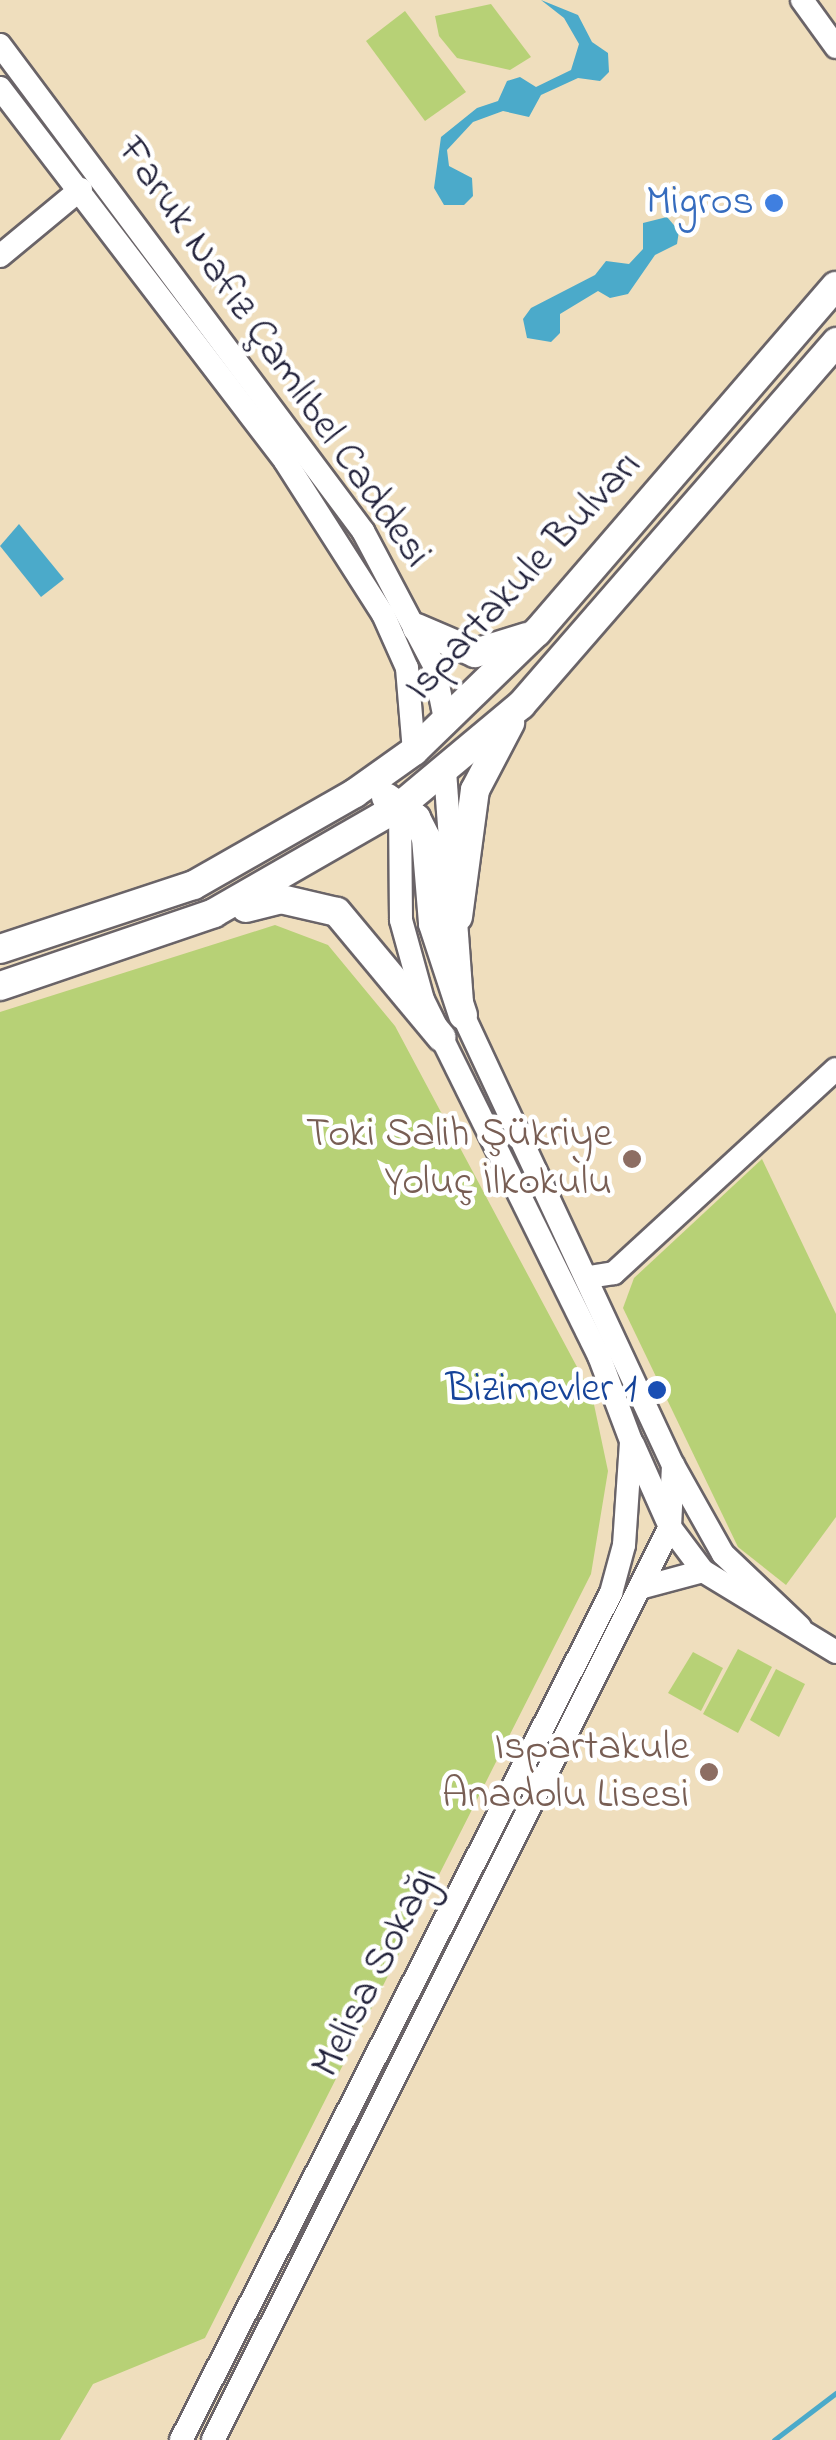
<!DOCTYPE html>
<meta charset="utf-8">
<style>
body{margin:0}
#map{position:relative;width:836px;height:2440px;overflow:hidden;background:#efdebd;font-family:"Indie Flower",sans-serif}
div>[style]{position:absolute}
.green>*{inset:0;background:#b7d176}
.water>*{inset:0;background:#4baaca}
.stream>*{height:5px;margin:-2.5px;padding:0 2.5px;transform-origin:2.5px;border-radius:2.5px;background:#4baaca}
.roads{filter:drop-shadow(2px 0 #6a6468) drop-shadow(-2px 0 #6a6468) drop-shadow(0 2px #6a6468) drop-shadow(0 -2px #6a6468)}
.minor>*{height:22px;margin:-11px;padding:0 11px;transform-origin:11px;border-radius:11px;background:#fff}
.major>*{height:28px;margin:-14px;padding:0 14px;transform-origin:14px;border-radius:14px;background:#fff}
.dots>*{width:28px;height:28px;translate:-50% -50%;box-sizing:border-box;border:5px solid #fff;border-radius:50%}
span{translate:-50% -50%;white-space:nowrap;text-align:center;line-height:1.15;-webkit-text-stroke:9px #fff;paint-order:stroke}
.shop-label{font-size:42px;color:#366cbe}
.right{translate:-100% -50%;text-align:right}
.street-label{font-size:42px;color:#22223b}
.education-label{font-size:42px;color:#785e54}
.transit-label{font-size:42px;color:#164399}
</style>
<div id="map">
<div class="green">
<i style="clip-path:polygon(491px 4px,531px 57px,510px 70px,457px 58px,439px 36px,435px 16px)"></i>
<i style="clip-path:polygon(405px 11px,466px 92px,425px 121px,366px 41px)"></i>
<i style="clip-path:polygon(275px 925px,328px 945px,395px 1026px,592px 1395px,608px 1471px,591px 1574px,205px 2338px,93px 2384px,60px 2440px,0 2440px,0 1012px)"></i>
<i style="clip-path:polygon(762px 1159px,836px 1314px,836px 1517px,786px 1585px,738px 1547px,623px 1308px,634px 1278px)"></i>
<i style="clip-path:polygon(738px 1649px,772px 1667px,738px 1733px,703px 1714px)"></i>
<i style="clip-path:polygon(693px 1652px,723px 1668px,701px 1711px,668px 1693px)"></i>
<i style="clip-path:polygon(776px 1669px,805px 1684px,779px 1737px,750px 1720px)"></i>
</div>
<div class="water">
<i style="clip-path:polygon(541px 0,578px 15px,592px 42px,608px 53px,609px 72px,600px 81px,578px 78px,541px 95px,529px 117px,503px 111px,473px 122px,447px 150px,449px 166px,472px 178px,473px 196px,464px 205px,444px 205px,434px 188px,441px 137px,477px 108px,498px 101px,507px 81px,520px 77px,536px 87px,571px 70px,579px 44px,564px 18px)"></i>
<i style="clip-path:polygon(667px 217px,679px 231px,677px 244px,655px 255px,628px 294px,610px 298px,598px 291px,560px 314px,560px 333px,551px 342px,527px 338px,523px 319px,531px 308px,595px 275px,606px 261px,629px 264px,643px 249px,643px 223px)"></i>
<i style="clip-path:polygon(19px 524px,64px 579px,41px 597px,0 546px)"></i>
</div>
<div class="stream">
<i style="left:774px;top:2440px;width:78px;rotate:-37.2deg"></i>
</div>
<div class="roads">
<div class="minor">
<i style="left:802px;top:0;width:58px;rotate:54.1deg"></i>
<i style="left:0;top:45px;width:607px;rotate:53.24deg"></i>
<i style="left:363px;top:531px;width:152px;rotate:62.1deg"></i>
<i style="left:434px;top:665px;width:60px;rotate:78.5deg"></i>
<i style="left:0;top:88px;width:469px;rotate:52.6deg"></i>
<i style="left:285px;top:461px;width:182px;rotate:57.4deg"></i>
<i style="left:383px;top:614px;width:59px;rotate:66deg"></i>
<i style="left:407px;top:668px;width:83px;rotate:85.2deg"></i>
<i style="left:0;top:256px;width:105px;rotate:-39.6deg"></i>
<i style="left:445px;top:771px;width:245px;rotate:85.8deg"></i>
<i style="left:463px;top:1015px;width:497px;rotate:65deg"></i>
<i style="left:673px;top:1465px;width:102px;rotate:60.7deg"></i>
<i style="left:723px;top:1554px;width:106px;rotate:43.5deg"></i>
<i style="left:589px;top:1277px;width:25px;rotate:-9deg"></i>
<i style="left:614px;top:1273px;width:301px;rotate:-42.6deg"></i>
<i style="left:633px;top:1444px;width:91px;rotate:66deg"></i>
<i style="left:670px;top:1527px;width:55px;rotate:53.1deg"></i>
<i style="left:703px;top:1571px;width:156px;rotate:31.3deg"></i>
<i style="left:640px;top:1588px;width:65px;rotate:-15.1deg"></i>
<i style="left:181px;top:2440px;width:950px;rotate:-63.08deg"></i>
<i style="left:611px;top:1593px;width:50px;rotate:-74.8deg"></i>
<i style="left:624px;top:1545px;width:104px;rotate:-86.1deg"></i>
<i style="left:631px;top:1441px;width:91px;rotate:-110.6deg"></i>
<i style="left:599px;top:1356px;width:397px;rotate:-116.3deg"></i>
<i style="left:423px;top:1000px;width:83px;rotate:-105.4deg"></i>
<i style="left:401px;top:920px;width:114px;rotate:-90.5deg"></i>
<i style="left:213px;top:2440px;width:1021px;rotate:-63.41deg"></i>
<i style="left:670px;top:1527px;width:62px;rotate:-87.2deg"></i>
</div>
<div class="major">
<i style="left:417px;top:628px;width:63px;rotate:23.3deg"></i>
<i style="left:475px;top:653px;width:54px;rotate:-17.1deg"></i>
<i style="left:386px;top:797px;width:37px;rotate:35deg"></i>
<i style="left:416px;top:818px;width:22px;rotate:63deg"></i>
<i style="left:426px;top:838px;width:86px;rotate:85.3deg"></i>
<i style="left:433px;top:924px;width:96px;rotate:71.8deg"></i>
<i style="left:246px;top:908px;width:36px;rotate:-14deg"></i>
<i style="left:281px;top:899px;width:57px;rotate:13.1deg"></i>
<i style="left:337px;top:912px;width:163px;rotate:50.2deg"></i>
<i style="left:458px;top:917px;width:128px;rotate:-82.4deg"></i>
<i style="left:475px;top:790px;width:76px;rotate:-62.4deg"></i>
<i style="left:0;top:949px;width:204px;rotate:-18.3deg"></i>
<i style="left:194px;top:885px;width:185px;rotate:-29.7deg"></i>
<i style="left:355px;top:793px;width:72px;rotate:-35.4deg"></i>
<i style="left:414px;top:751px;width:171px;rotate:-44.1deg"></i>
<i style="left:537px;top:632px;width:457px;rotate:-49.2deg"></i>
<i style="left:0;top:986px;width:226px;rotate:-18.8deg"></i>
<i style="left:214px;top:913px;width:215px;rotate:-29.9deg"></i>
<i style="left:400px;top:806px;width:158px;rotate:-39.9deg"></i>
<i style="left:521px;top:705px;width:481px;rotate:-49deg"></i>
</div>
</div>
<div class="dots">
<i style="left:774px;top:203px;background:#3f7fe0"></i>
<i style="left:632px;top:1159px;background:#8d6e63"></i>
<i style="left:657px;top:1390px;background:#1a4fb4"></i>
<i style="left:709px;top:1772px;background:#8d6e63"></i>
</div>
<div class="shop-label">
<span class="right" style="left:754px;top:203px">Migros</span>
</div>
<div class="street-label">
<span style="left:273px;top:353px;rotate:55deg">Faruk Nafız Çamlıbel Caddesi</span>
<span style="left:524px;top:577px;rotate:-47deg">Ispartakule Bulvarı</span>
<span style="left:376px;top:1973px;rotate:-63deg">Melisa Sokağı</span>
</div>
<div class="education-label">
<span class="right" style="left:612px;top:1159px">Toki Salih Şükriye<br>Yoluç İlkokulu</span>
<span class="right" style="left:689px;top:1772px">Ispartakule<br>Anadolu Lisesi</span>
</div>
<div class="transit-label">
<span class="right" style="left:637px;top:1390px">Bizimevler 1</span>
</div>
</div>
